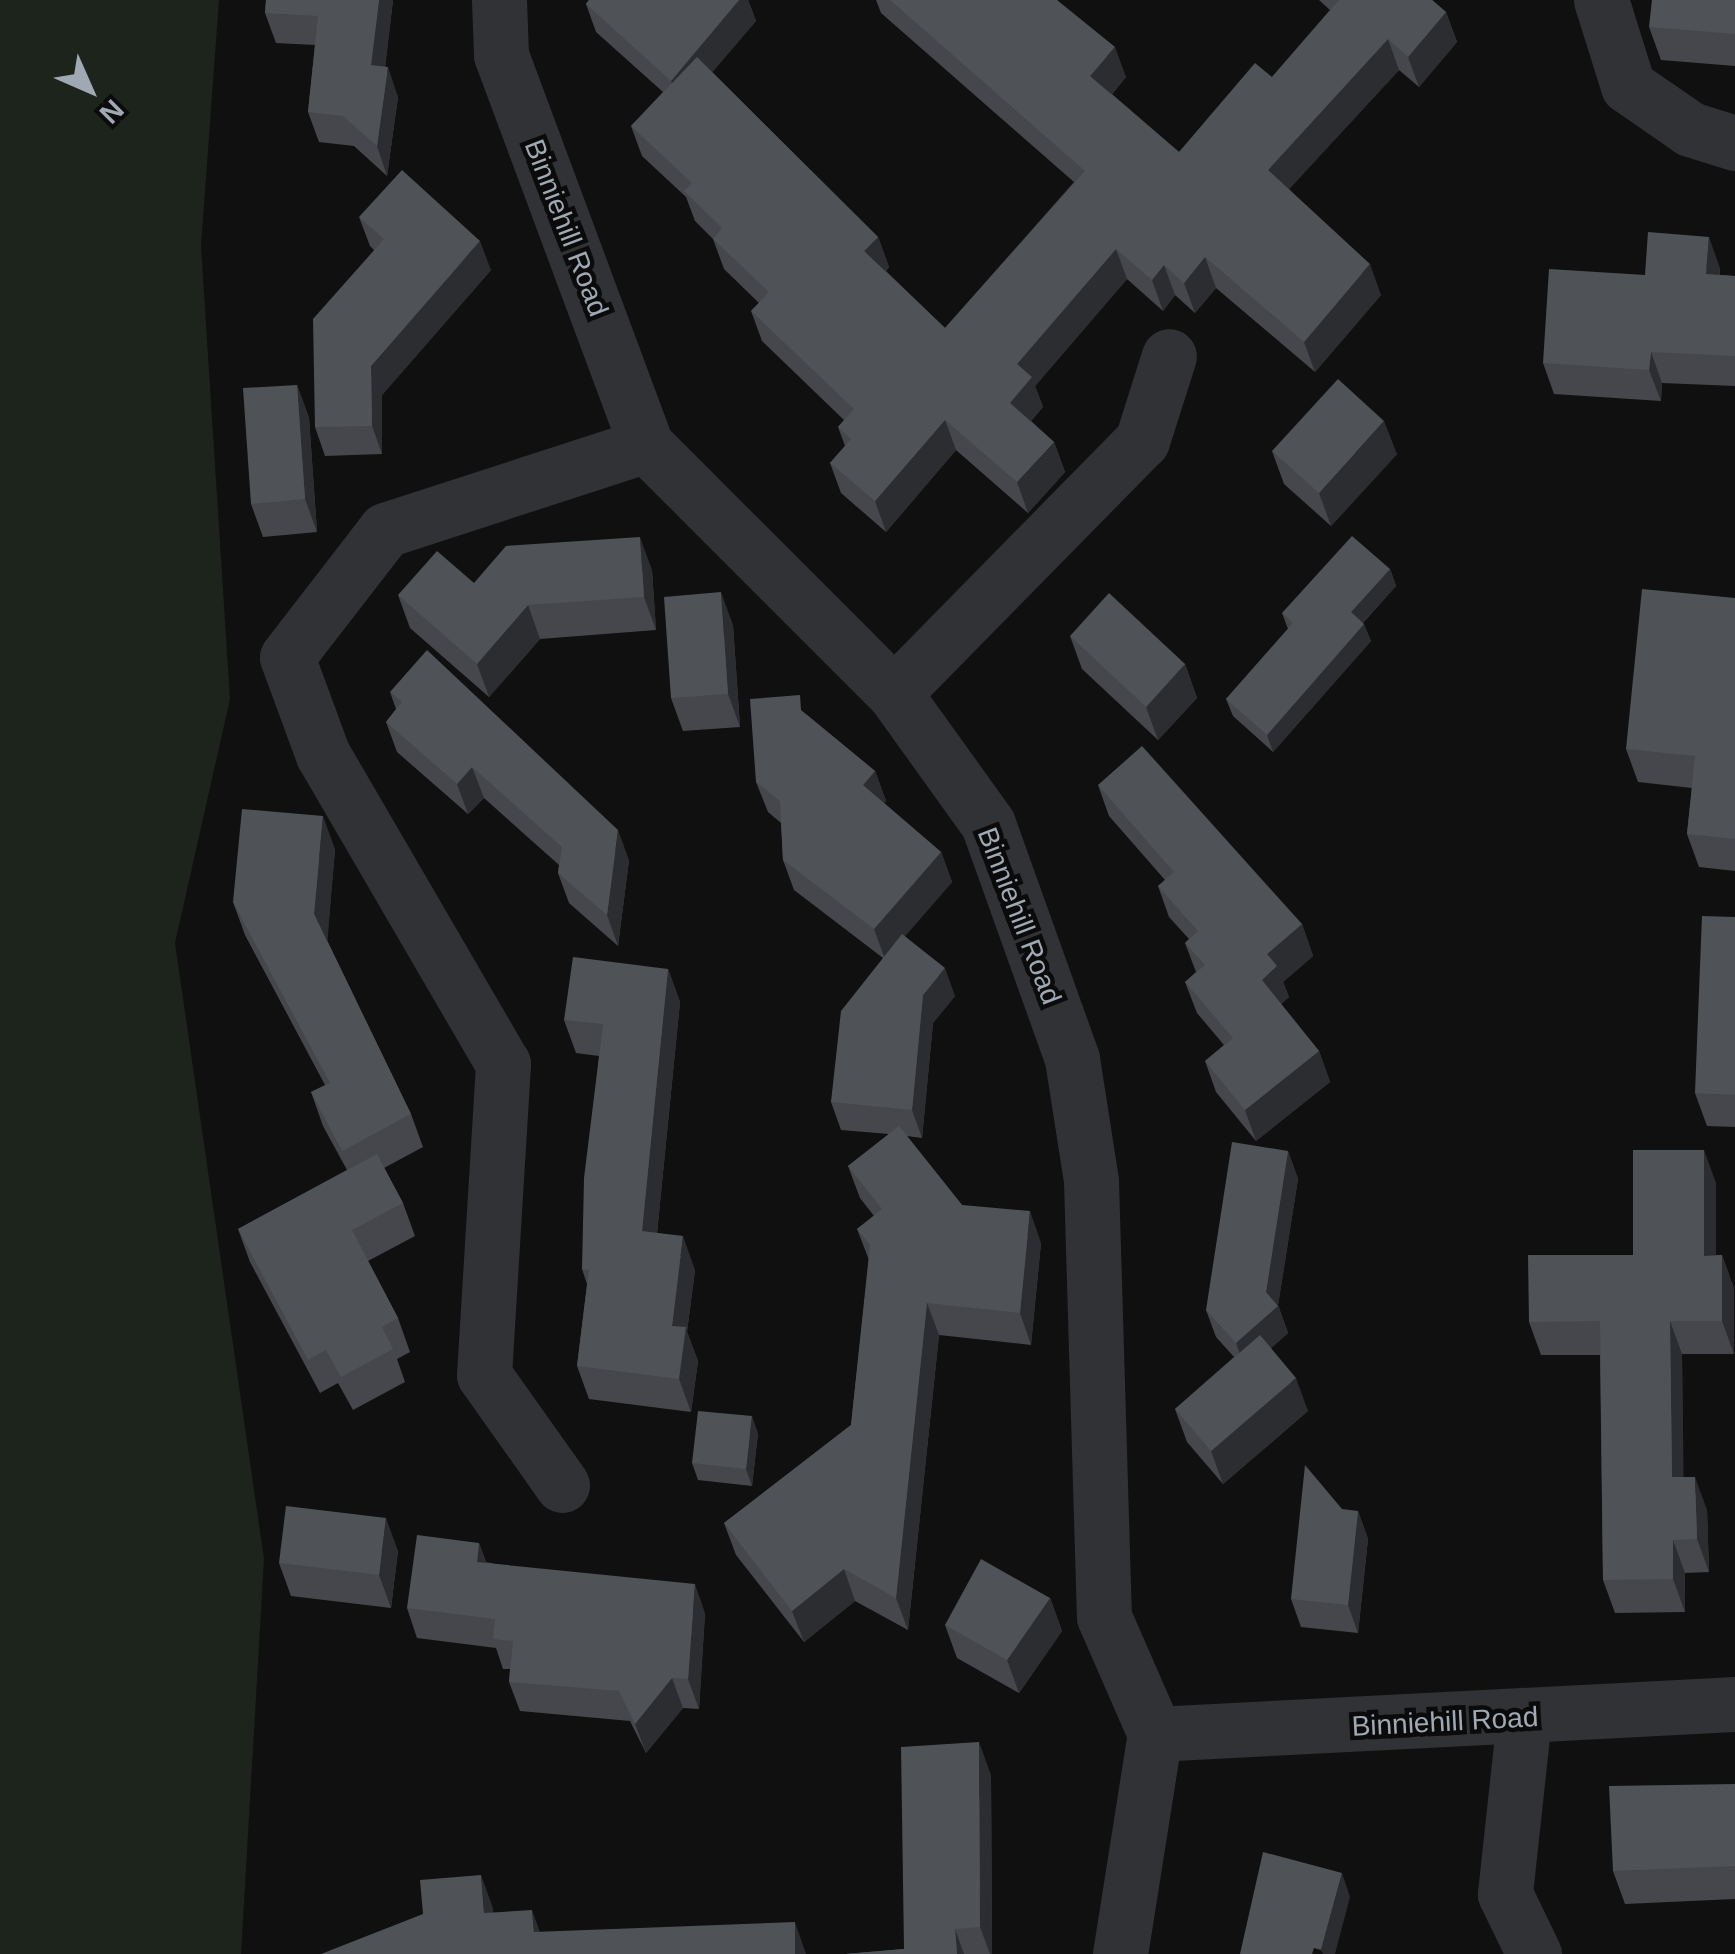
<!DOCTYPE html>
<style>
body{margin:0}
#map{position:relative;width:1735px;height:1954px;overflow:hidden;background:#101011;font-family:Helvetica,sans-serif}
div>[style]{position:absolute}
.green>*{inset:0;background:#1c241c}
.street>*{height:55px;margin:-27.5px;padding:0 27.5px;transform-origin:27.5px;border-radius:27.5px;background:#303236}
.wall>*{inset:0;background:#45474c}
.shaded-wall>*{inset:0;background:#2c2d30}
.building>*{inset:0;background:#4f5257}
span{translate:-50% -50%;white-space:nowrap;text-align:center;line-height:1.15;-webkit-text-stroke:9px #0b0b0c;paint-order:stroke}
.street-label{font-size:28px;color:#a0a9b3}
.north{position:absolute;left:40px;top:40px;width:100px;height:100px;-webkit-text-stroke:8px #0b0b0c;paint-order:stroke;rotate:135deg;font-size:28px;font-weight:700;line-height:40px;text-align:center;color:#a0a9b3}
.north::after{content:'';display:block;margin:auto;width:35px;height:45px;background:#a0a9b3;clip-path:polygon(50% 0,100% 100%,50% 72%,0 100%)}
</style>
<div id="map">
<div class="green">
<i style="clip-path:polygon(0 0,219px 0,201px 246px,230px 699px,175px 943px,264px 1559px,241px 1954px,0 1954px)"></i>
</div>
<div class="street">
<i style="left:499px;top:0;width:55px;rotate:87.9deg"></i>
<i style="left:501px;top:55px;width:416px;rotate:69.6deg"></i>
<i style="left:646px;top:445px;width:351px;rotate:45deg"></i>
<i style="left:894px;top:693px;width:161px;rotate:54.3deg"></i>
<i style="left:988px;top:824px;width:250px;rotate:70.3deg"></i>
<i style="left:1072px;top:1059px;width:123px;rotate:81.1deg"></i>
<i style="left:1091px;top:1181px;width:436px;rotate:88.3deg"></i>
<i style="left:1104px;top:1617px;width:128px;rotate:66.4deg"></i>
<i style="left:1155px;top:1734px;width:581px;rotate:-2.96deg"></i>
<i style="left:1601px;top:0;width:90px;rotate:72.6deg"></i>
<i style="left:1628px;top:86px;width:75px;rotate:34.7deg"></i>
<i style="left:1690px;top:129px;width:47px;rotate:17.3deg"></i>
<i style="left:894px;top:693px;width:354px;rotate:-45.5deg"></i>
<i style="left:1142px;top:441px;width:89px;rotate:-72.4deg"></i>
<i style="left:562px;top:1485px;width:135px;rotate:-125.3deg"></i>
<i style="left:484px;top:1375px;width:312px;rotate:-86.5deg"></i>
<i style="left:503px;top:1064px;width:358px;rotate:-120.2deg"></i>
<i style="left:323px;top:755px;width:104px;rotate:-110.2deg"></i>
<i style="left:287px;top:657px;width:160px;rotate:-52.3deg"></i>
<i style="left:385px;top:530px;width:274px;rotate:-18deg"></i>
<i style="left:1524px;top:1718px;width:177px;rotate:96.2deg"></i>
<i style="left:1505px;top:1894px;width:67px;rotate:64.2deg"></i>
<i style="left:1120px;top:1954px;width:223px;rotate:-81deg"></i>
</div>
<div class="wall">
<i style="clip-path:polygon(266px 0,393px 0,385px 67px,398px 97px,387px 176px,354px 146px,319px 142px,308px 112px,315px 45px,276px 43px,265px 13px)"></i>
<i style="clip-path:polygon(589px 0,748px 0,756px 21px,712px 72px,878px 237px,889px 267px,886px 271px,945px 328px,1074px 182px,881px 13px,876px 0,1057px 0,1126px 77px,1112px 94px,1179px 152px,1272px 77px,1330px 10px,1319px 0,1432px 0,1446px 12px,1457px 42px,1419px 87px,1399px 70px,1289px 189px,1381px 295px,1315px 372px,1216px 288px,1195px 313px,1175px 295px,1163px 311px,1127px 279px,1035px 386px,1043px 407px,1031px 421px,1054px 442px,1065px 472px,1028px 513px,956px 450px,886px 532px,841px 493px,830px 463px,845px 446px,838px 427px,844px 420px,762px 341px,751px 311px,759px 303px,724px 269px,713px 239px,695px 221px,686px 197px,642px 156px,631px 126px,663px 92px,596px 32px,586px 4px)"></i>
<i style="clip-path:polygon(1735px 0,1735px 66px,1661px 60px,1649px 27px)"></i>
<i style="clip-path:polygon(359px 217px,491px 270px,382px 395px,382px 454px,325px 456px,315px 427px,374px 250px,370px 246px)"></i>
<i style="clip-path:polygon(1720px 268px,1720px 275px,1735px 276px,1735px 386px,1662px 383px,1661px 401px,1554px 394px,1543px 363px,1645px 275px)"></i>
<i style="clip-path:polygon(297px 385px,309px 418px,317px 532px,263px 537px,251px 504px)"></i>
<i style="clip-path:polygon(1272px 451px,1397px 454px,1331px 526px,1284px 484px)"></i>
<i style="clip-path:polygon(1390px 569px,1396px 586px,1363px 623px,1371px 641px,1273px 752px,1233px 716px,1226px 699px,1288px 629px,1282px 613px)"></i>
<i style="clip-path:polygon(652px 570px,656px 630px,540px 639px,489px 697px,410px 628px,398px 595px,474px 583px)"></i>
<i style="clip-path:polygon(1735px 598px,1735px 871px,1699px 867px,1687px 834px,1692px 788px,1638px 782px,1626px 749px)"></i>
<i style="clip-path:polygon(733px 625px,740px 727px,683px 731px,671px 698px)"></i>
<i style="clip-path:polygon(1070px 636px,1185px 664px,1197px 698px,1158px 740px,1082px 669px)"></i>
<i style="clip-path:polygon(390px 692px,629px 860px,618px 946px,569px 903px,558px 873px,559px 865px,484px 798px,468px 814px,397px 752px,386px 722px,396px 709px)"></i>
<i style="clip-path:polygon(807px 715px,875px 771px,886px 801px,884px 803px,941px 852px,952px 882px,905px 936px,955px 996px,933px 1023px,922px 1138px,907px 1136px,962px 1205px,1041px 1243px,1031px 1345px,939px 1335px,908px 1630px,855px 1601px,804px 1642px,736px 1555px,724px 1523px,851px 1425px,869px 1260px,857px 1229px,874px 1216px,860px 1198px,848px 1166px,889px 1134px,841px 1130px,831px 1102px,883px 958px,794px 890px,783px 860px,781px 823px,768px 812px,756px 782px)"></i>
<i style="clip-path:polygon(1098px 785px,1302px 924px,1313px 956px,1283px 982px,1289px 997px,1281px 1004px,1319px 1051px,1330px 1082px,1256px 1141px,1216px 1092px,1205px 1061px,1224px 1045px,1197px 1013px,1185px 982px,1196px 972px,1185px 943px,1189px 939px,1169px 917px,1158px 886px,1165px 880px,1109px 816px)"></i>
<i style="clip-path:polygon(335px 849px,327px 940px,411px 1114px,423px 1147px,384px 1168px,403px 1203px,415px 1236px,368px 1261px,398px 1318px,410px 1352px,397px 1359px,405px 1382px,353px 1410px,338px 1383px,320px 1393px,250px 1262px,238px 1229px,347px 1170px,323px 1126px,311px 1092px,325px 1085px,245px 935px,233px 902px)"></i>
<i style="clip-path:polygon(1735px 917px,1735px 1127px,1707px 1126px,1695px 1093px)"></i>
<i style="clip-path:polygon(668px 969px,680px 1002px,657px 1233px,695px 1270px,687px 1332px,698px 1361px,691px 1412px,589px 1399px,577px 1366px,587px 1284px,582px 1269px,599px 1056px,576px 1053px,564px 1020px)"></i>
<i style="clip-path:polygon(1288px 1151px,1298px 1179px,1278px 1305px,1288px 1333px,1271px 1348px,1308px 1411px,1223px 1484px,1187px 1442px,1175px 1409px,1234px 1357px,1216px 1337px,1206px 1310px)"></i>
<i style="clip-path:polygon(1716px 1183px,1716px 1255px,1722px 1255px,1734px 1289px,1734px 1354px,1682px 1354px,1683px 1477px,1707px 1510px,1709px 1572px,1685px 1573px,1685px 1612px,1615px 1613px,1603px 1580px,1600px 1355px,1541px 1355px,1529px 1322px,1633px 1255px)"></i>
<i style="clip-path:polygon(758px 1433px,752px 1486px,698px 1480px,692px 1463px)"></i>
<i style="clip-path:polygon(1358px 1511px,1368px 1539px,1358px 1633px,1301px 1627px,1291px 1599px)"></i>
<i style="clip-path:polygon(479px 1543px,486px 1562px,705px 1613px,699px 1709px,683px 1708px,646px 1753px,630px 1721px,520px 1711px,509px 1682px,510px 1669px,503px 1669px,496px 1648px,417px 1638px,407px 1608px)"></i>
<i style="clip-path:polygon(398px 1551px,391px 1608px,291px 1596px,279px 1563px)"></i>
<i style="clip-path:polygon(1050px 1598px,1062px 1631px,1019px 1693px,957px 1658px,945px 1625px)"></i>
<i style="clip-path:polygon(991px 1775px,992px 1954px,845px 1954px,904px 1949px)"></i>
<i style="clip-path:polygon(1735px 1784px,1735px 1899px,1625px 1904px,1613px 1871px)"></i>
</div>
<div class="shaded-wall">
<i style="clip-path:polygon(379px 0,393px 0,382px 95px,371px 65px)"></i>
<i style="clip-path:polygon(739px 0,748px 0,756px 21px,681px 109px,671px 81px)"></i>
<i style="clip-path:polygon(1446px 12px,1457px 42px,1419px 87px,1408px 57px)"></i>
<i style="clip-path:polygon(1388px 39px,1399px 70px,1279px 200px,1268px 170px)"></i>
<i style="clip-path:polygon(1115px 47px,1126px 77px,1101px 106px,1090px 76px)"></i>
<i style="clip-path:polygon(388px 67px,398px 97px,387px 176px,377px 146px)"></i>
<i style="clip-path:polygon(878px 237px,889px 267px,875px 281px,864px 251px)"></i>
<i style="clip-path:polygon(1709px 237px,1720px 268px,1718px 306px,1706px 274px)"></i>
<i style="clip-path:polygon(480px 241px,491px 270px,382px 395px,382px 454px,372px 426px,371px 366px)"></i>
<i style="clip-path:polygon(1116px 249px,1127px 279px,1035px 386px,1043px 407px,1021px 433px,1010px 403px,1017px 364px)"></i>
<i style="clip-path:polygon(1205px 257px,1216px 288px,1195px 313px,1184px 283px)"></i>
<i style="clip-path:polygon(1370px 264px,1381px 295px,1315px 372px,1304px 342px)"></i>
<i style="clip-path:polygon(1164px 265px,1175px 295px,1163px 311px,1152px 280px)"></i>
<i style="clip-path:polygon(1651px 352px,1662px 383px,1661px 401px,1649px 370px)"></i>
<i style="clip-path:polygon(297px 385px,309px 418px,317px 532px,305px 499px)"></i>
<i style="clip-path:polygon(945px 420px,956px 450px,886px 532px,875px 501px)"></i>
<i style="clip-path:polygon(1384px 421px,1397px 454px,1331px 526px,1319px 493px)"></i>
<i style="clip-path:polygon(1054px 442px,1065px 472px,1028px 513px,1017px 482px)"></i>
<i style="clip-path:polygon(640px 537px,652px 570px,656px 630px,644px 597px)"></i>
<i style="clip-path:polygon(1390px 569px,1396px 586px,1357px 629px,1351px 612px)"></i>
<i style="clip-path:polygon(721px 592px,733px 625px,740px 727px,728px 694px)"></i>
<i style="clip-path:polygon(528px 605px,540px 639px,489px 697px,477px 664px)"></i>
<i style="clip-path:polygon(1364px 624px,1371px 641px,1273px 752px,1267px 735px)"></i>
<i style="clip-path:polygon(1185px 664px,1197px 698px,1158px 740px,1146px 707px)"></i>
<i style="clip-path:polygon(472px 767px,484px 798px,468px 814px,457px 784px)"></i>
<i style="clip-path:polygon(875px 771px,886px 801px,874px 816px,863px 785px)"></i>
<i style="clip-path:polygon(323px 816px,335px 849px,327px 947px,314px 914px)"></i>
<i style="clip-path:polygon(618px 830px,629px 860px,618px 946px,607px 915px)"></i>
<i style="clip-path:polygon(941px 852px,952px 882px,885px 959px,874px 929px)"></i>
<i style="clip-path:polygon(1302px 924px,1313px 956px,1283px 982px,1289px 997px,1273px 1011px,1262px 980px,1267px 954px)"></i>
<i style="clip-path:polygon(945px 968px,955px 996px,933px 1023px,922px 1138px,912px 1110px,923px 995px)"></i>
<i style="clip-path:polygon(668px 969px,680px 1002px,654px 1264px,642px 1231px)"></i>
<i style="clip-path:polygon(1319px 1051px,1330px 1082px,1256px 1141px,1245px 1110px)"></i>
<i style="clip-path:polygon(1704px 1150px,1716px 1183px,1716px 1289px,1704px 1256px)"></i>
<i style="clip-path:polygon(1288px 1151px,1298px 1179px,1278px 1306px,1288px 1333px,1246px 1371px,1236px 1343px,1266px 1292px)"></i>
<i style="clip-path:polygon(1030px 1211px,1041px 1243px,1031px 1345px,1020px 1313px)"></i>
<i style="clip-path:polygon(683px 1236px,695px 1270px,687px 1332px,698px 1361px,691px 1412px,679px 1379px,672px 1326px)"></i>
<i style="clip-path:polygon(1722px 1255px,1734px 1289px,1734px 1354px,1722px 1321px)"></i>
<i style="clip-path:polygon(927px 1303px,939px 1335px,908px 1630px,896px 1598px)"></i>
<i style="clip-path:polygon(1670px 1321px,1682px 1354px,1684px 1510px,1672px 1477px)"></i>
<i style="clip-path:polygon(1296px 1378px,1308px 1411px,1223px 1484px,1211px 1451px)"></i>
<i style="clip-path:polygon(752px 1416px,758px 1433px,752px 1486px,746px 1469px)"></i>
<i style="clip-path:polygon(1695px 1477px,1707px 1510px,1709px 1572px,1697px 1539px)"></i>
<i style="clip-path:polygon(1358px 1511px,1368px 1539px,1358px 1633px,1348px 1605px)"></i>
<i style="clip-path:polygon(386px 1518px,398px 1551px,391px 1608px,379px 1575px)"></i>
<i style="clip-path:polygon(1673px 1540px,1685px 1573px,1685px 1612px,1673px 1579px)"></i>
<i style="clip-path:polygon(479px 1543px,490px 1573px,477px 1562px)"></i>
<i style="clip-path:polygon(844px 1569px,855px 1601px,804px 1642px,792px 1611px)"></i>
<i style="clip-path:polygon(695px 1584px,705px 1613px,699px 1709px,688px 1679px)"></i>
<i style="clip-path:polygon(1050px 1598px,1062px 1631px,1019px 1693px,1007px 1660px)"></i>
<i style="clip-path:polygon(672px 1678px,683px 1708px,646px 1753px,635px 1724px)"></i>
<i style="clip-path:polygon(979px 1742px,991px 1775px,992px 1954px,990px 1954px,980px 1927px)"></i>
<i style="clip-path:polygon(1342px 1873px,1350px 1897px,1335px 1954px,1323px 1954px,1321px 1950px)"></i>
<i style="clip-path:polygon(481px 1875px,493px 1908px,496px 1946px,484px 1913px)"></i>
<i style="clip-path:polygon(532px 1910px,544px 1943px,534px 1932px)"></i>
<i style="clip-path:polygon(795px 1922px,806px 1954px,795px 1954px)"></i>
<i style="clip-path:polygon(955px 1929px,964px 1954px,957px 1954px)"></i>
</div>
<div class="building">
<i style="clip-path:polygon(266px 0,379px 0,371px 65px,388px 67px,377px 146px,343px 116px,308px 112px,318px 16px,265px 13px)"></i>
<i style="clip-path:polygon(589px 0,739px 0,671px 81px,586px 4px)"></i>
<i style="clip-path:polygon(890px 0,1057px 0,1115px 47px,1090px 76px,1179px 152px,1255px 63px,1272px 77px,1339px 0,1432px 0,1446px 12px,1408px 57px,1388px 39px,1268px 170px,1370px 264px,1304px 342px,1205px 257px,1184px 283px,1164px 265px,1152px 280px,1116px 249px,1017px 364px,1032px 377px,1010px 403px,1054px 442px,1017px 482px,945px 420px,875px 501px,830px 463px,851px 439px,838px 427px,854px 409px,751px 311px,769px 292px,713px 239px,722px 228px,684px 191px,692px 183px,631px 126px,697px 57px,878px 237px,864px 251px,945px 328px,1085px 171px)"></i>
<i style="clip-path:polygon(1652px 0,1735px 0,1735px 34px,1649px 27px)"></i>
<i style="clip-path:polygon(402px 170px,480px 241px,371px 366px,372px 426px,315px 427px,313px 319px,384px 239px,359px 217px)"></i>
<i style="clip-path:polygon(1648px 232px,1709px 237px,1706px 274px,1735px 276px,1735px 356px,1651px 352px,1649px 370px,1543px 363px,1549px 269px,1645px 275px)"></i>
<i style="clip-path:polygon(1338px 379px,1384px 421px,1319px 493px,1272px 451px)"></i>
<i style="clip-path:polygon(297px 385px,305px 499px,251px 504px,243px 388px)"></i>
<i style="clip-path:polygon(1352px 536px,1390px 569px,1351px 612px,1364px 624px,1267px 735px,1226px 699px,1293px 623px,1282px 613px)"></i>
<i style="clip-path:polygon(640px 537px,644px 597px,528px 605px,477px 664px,398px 595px,437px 551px,474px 583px,506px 546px)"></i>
<i style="clip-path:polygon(1642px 589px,1735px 598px,1735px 760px,1732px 760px,1735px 760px,1735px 839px,1687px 834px,1695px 756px,1626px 749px)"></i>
<i style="clip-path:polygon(721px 592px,728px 694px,671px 698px,664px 597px)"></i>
<i style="clip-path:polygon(1109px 593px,1185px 664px,1146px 707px,1070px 636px)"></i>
<i style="clip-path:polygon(427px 650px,618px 830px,607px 915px,558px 873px,562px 847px,472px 767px,457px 784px,386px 722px,402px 702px,390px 692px)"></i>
<i style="clip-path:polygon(800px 695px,801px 710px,875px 771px,863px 785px,941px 852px,874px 929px,783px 860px,780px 801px,756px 782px,750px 699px)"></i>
<i style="clip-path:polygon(1142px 746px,1302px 924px,1267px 954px,1277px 966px,1262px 980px,1319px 1051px,1245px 1110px,1205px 1061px,1233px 1038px,1185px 982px,1205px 965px,1185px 943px,1198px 931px,1158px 886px,1174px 872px,1098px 785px)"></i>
<i style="clip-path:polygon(242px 809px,323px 816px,314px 914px,411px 1114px,342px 1151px,311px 1092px,330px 1083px,233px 902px)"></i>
<i style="clip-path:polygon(1702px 916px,1735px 917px,1735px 1095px,1695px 1093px)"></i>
<i style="clip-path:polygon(902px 934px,945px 968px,923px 995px,912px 1110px,831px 1102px,841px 1011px)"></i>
<i style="clip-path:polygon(573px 957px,668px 969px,642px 1231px,683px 1236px,672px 1326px,686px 1327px,679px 1379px,577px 1366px,589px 1270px,582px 1269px,584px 1178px,603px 1024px,564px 1020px)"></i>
<i style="clip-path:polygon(899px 1126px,962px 1205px,1030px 1211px,1020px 1313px,927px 1303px,896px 1598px,844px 1569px,792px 1611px,724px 1523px,851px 1425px,870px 1245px,857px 1229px,882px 1209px,848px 1166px)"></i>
<i style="clip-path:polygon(1232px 1142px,1288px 1151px,1266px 1292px,1278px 1306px,1236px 1343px,1206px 1310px)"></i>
<i style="clip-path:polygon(1633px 1150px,1704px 1150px,1704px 1256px,1722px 1255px,1722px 1321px,1670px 1321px,1672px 1477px,1695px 1477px,1697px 1539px,1673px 1540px,1673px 1579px,1603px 1580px,1600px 1321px,1529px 1322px,1528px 1255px,1633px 1255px)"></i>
<i style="clip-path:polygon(377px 1154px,403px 1203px,352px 1230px,398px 1318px,382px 1327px,393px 1349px,341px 1377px,326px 1350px,308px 1360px,238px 1229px)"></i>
<i style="clip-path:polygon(1260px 1335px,1296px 1378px,1211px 1451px,1175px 1409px)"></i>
<i style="clip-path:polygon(698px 1411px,752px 1416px,746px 1469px,692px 1463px)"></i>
<i style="clip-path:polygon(1305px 1465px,1342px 1509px,1358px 1511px,1348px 1605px,1291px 1599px)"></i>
<i style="clip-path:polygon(286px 1506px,386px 1518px,379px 1575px,279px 1563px)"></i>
<i style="clip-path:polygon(417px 1535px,479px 1543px,477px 1562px,695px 1584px,688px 1679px,672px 1678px,635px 1724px,619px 1691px,509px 1682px,513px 1641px,493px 1639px,495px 1619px,407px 1608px)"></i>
<i style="clip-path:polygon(981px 1559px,1050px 1598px,1007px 1660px,945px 1625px)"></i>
<i style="clip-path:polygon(979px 1742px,980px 1927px,955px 1929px,957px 1954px,845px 1954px,904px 1949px,901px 1747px)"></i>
<i style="clip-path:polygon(1735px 1784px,1735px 1866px,1613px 1871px,1609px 1786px)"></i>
<i style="clip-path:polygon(1263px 1852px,1342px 1873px,1321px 1950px,1314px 1948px,1312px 1954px,1240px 1954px)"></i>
<i style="clip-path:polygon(481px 1875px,484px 1913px,532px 1910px,534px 1932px,795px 1922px,795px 1954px,321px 1954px,423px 1914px,420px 1880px)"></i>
</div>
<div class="street-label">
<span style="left:566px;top:228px;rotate:69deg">Binniehill Road</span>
<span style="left:1019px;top:916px;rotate:69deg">Binniehill Road</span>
<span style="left:1445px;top:1722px;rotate:-3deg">Binniehill Road</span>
</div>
<div class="north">N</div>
</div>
